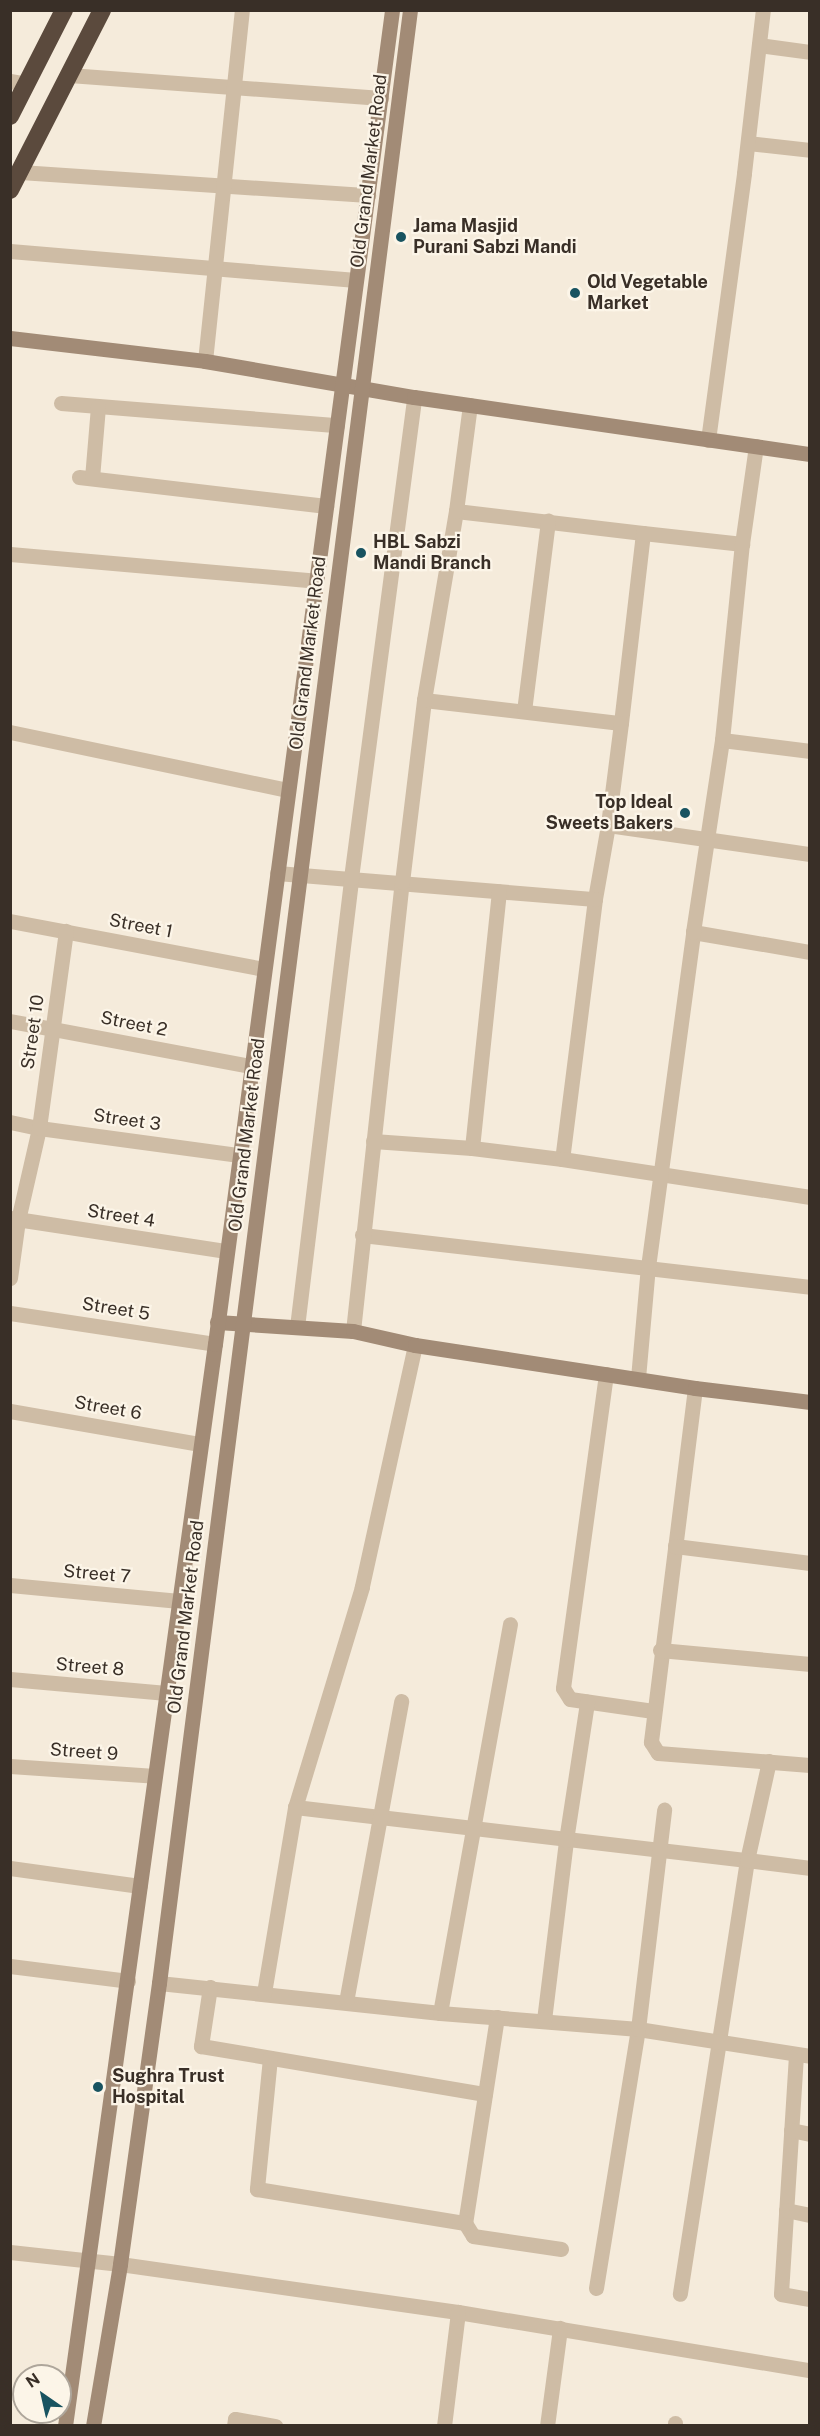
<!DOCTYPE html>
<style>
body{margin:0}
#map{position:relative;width:820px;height:2436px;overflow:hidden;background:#f5ebdb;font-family:"Public Sans",sans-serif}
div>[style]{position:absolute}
.street>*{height:15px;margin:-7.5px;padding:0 7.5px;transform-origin:7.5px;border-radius:7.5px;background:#cebca5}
.secondary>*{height:15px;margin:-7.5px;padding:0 7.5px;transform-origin:7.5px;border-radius:7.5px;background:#a28b76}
.highway>*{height:18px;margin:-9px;padding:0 9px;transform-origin:9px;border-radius:9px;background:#5b4a3d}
.dots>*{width:16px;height:16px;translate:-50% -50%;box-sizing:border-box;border:3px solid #fcf5e8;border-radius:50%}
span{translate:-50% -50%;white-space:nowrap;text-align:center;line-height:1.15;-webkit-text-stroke:4.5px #fcf5e8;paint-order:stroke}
.street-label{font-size:18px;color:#392f27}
.poi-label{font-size:18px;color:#392f27;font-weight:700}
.left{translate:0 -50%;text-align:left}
.right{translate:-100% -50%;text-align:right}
.frame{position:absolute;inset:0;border:12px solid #392f27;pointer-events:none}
.north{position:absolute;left:12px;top:2364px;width:60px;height:60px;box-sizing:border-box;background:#fcf5e8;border:2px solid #aea69b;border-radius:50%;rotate:326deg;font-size:16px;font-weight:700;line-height:24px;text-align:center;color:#392f27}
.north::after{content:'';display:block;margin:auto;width:21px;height:27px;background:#185360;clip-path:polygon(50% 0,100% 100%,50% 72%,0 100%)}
</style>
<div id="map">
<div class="street">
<i style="left:759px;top:45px;width:51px;rotate:7.8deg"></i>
<i style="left:69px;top:75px;width:313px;rotate:4.2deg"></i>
<i style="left:10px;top:81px;width:17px;rotate:10deg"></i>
<i style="left:748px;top:143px;width:62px;rotate:6.4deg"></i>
<i style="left:20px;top:172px;width:349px;rotate:3.8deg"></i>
<i style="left:10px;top:251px;width:347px;rotate:4.8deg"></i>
<i style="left:205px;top:361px;width:353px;rotate:-84deg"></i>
<i style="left:61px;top:403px;width:277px;rotate:4.6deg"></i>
<i style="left:708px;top:440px;width:269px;rotate:-82.3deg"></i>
<i style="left:744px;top:173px;width:164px;rotate:-83.4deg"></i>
<i style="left:79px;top:477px;width:249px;rotate:6.7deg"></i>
<i style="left:92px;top:478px;width:72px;rotate:-85.2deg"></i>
<i style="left:456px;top:511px;width:188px;rotate:6.7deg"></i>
<i style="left:643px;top:533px;width:191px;rotate:96.6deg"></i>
<i style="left:643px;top:533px;width:100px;rotate:6.3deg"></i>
<i style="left:10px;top:554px;width:307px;rotate:5deg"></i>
<i style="left:424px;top:700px;width:198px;rotate:6.7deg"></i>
<i style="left:621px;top:723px;width:103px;rotate:97.3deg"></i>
<i style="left:608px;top:825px;width:75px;rotate:100deg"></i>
<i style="left:595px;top:899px;width:262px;rotate:97.2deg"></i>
<i style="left:524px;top:711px;width:192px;rotate:-82.8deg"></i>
<i style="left:10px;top:732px;width:284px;rotate:11.8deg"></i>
<i style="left:722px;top:740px;width:89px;rotate:7.1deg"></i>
<i style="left:608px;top:825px;width:204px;rotate:8.2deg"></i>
<i style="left:277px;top:873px;width:319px;rotate:4.7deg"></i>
<i style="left:10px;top:921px;width:258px;rotate:10.7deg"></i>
<i style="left:693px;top:932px;width:119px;rotate:9.7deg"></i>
<i style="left:10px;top:1021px;width:245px;rotate:10.6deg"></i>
<i style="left:10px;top:1122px;width:30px;rotate:12deg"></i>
<i style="left:39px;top:1128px;width:202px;rotate:7.7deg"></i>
<i style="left:373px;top:1141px;width:99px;rotate:4deg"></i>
<i style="left:472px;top:1148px;width:91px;rotate:7deg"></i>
<i style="left:562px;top:1159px;width:251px;rotate:8.7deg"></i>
<i style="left:472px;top:1148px;width:258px;rotate:-84deg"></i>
<i style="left:10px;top:1218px;width:219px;rotate:8.7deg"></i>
<i style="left:362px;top:1235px;width:451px;rotate:6.6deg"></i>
<i style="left:10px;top:1278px;width:59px;rotate:-82.1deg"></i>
<i style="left:18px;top:1220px;width:94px;rotate:-77.1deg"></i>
<i style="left:39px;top:1128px;width:199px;rotate:-82.2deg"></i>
<i style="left:10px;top:1313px;width:207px;rotate:8.6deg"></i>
<i style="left:297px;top:1327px;width:452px;rotate:-83.1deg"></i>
<i style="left:351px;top:878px;width:485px;rotate:-82.5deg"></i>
<i style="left:353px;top:1331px;width:452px;rotate:-83.8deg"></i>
<i style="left:402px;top:882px;width:183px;rotate:-83.1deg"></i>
<i style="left:424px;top:700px;width:192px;rotate:-80.4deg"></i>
<i style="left:456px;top:511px;width:107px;rotate:-82.5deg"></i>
<i style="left:415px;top:1345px;width:248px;rotate:102.4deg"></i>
<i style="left:362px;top:1587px;width:230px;rotate:106.9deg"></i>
<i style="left:295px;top:1807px;width:455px;rotate:6.7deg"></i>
<i style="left:747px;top:1860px;width:439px;rotate:98.8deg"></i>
<i style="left:606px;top:1374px;width:317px;rotate:97.8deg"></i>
<i style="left:563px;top:1688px;width:13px;rotate:58deg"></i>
<i style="left:570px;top:1699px;width:84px;rotate:8.2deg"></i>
<i style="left:638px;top:1378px;width:111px;rotate:-84.9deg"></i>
<i style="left:648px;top:1267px;width:338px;rotate:-82.3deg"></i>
<i style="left:693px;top:932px;width:194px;rotate:-81.4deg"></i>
<i style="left:722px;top:740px;width:197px;rotate:-84.2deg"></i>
<i style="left:742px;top:544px;width:99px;rotate:-81.9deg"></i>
<i style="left:695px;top:1388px;width:357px;rotate:97.1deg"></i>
<i style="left:651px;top:1742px;width:13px;rotate:58deg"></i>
<i style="left:658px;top:1753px;width:152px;rotate:4.5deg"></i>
<i style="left:10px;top:1411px;width:193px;rotate:9.9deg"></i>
<i style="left:675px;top:1546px;width:136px;rotate:7.2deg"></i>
<i style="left:10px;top:1585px;width:170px;rotate:5.4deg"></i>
<i style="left:660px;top:1650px;width:151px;rotate:5.3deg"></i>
<i style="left:10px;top:1679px;width:157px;rotate:5.1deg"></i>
<i style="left:769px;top:1761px;width:101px;rotate:102.5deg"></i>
<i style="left:747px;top:1860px;width:64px;rotate:7.2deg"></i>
<i style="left:10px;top:1766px;width:145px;rotate:3.9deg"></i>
<i style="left:10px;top:1868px;width:131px;rotate:7.9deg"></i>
<i style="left:10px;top:1966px;width:119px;rotate:7.2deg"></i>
<i style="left:159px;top:1983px;width:283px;rotate:6.1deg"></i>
<i style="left:440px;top:2013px;width:199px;rotate:4.6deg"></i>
<i style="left:638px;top:2029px;width:174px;rotate:8.9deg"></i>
<i style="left:210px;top:1987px;width:60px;rotate:98.7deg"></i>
<i style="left:201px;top:2046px;width:288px;rotate:9.6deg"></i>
<i style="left:264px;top:1993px;width:189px;rotate:-80.5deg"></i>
<i style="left:346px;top:2002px;width:306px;rotate:-79.6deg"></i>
<i style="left:440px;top:2013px;width:395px;rotate:-79.8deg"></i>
<i style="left:497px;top:2017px;width:208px;rotate:98.8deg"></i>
<i style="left:465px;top:2223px;width:15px;rotate:58deg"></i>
<i style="left:473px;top:2236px;width:89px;rotate:8.4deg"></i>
<i style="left:544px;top:2020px;width:181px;rotate:-83deg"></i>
<i style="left:566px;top:1840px;width:140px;rotate:-81.3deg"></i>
<i style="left:796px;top:2055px;width:239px;rotate:93.6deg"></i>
<i style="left:781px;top:2294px;width:29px;rotate:10deg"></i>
<i style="left:270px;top:2058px;width:132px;rotate:95.7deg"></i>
<i style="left:257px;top:2189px;width:211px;rotate:9.3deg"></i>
<i style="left:791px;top:2130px;width:19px;rotate:12deg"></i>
<i style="left:786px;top:2210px;width:25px;rotate:12deg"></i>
<i style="left:10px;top:2252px;width:111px;rotate:6.2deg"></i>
<i style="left:120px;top:2264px;width:341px;rotate:8.1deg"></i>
<i style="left:458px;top:2312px;width:357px;rotate:9.4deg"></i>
<i style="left:596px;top:2288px;width:262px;rotate:-80.8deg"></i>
<i style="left:638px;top:2029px;width:221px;rotate:-83.2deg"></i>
<i style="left:234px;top:2426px;width:7px;rotate:-82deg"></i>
<i style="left:235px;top:2419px;width:41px;rotate:9.9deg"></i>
<i style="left:444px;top:2426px;width:115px;rotate:-83deg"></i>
<i style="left:547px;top:2426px;width:99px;rotate:-82.4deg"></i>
<i style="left:675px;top:2426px;width:3px;rotate:-90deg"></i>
</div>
<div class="secondary">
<i style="left:10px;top:338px;width:196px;rotate:6.7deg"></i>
<i style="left:205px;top:361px;width:212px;rotate:9.8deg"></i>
<i style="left:414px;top:397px;width:400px;rotate:8.2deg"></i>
<i style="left:217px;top:1322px;width:136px;rotate:3.8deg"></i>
<i style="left:353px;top:1331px;width:64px;rotate:12.7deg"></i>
<i style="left:415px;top:1345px;width:283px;rotate:8.7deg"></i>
<i style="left:695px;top:1388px;width:116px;rotate:6.9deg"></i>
<i style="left:65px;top:2426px;width:1092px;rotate:-82.11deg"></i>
<i style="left:215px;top:1344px;width:1346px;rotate:-82.44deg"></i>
<i style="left:93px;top:2426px;width:164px;rotate:-80.5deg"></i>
<i style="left:120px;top:2264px;width:284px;rotate:-82.1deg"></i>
<i style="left:159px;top:1983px;width:1989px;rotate:-82.75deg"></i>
</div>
<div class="highway">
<i style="left:10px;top:116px;width:119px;rotate:-63deg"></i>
<i style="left:10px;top:190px;width:202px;rotate:-62.9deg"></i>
</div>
<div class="dots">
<i style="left:401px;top:237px;background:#185360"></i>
<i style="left:575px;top:293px;background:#185360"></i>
<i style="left:361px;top:553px;background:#185360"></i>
<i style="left:685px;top:813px;background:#185360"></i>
<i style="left:98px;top:2087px;background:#185360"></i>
</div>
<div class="street-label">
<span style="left:369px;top:171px;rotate:-83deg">Old Grand Market Road</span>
<span style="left:308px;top:653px;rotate:-83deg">Old Grand Market Road</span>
<span style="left:141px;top:926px;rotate:11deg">Street 1</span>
<span style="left:134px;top:1024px;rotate:11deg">Street 2</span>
<span style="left:33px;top:1032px;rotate:-82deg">Street 10</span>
<span style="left:127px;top:1120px;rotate:8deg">Street 3</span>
<span style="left:247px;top:1135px;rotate:-83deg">Old Grand Market Road</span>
<span style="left:121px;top:1216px;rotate:9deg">Street 4</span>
<span style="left:116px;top:1309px;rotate:9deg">Street 5</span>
<span style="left:108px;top:1408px;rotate:10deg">Street 6</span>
<span style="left:97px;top:1574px;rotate:5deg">Street 7</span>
<span style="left:186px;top:1617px;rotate:-83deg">Old Grand Market Road</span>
<span style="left:90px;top:1667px;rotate:5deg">Street 8</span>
<span style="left:84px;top:1752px;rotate:4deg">Street 9</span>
</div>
<div class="poi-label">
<span class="left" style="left:413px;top:237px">Jama Masjid<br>Purani Sabzi Mandi</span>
<span class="left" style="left:587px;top:293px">Old Vegetable<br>Market</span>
<span class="left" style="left:373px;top:553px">HBL Sabzi<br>Mandi Branch</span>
<span class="right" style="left:673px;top:813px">Top Ideal<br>Sweets Bakers</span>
<span class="left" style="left:112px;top:2087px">Sughra Trust<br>Hospital</span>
</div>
<div class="frame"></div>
<div class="north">N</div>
</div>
